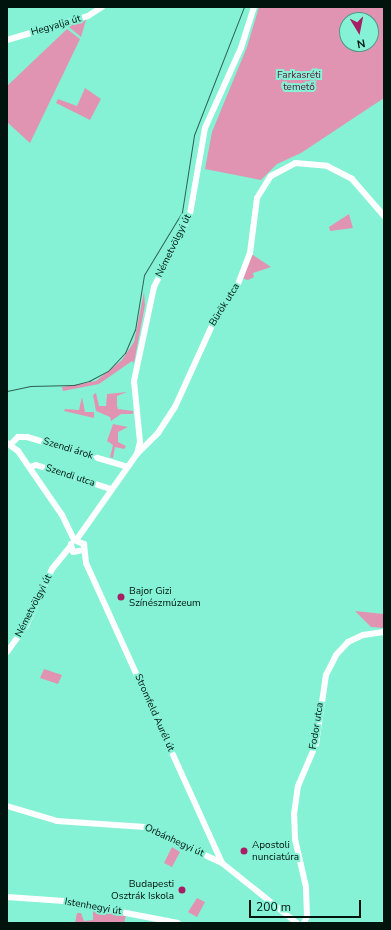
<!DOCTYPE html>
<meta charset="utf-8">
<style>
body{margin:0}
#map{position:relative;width:391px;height:930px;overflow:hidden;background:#85f2d6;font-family:"Nunito Sans",sans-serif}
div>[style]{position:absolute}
.green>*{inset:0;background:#e094b1}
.secondary>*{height:6px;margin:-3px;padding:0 3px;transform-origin:3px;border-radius:3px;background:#fff}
.tram>*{height:1px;margin:-0.5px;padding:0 0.5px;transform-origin:0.5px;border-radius:0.5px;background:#2e6153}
.dots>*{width:11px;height:11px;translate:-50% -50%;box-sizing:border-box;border:2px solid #85f2d6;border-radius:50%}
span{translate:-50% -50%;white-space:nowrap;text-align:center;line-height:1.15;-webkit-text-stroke:4px #85f2d6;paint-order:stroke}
.street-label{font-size:10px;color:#00140e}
.park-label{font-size:10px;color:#611239}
.poi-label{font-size:10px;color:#00140e}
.left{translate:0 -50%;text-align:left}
.right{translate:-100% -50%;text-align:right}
.frame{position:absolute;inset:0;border:8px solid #00140e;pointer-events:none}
.north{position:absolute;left:339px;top:12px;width:40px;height:40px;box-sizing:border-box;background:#85f2d6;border:1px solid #509986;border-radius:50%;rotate:170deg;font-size:11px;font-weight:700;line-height:16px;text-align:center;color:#00140e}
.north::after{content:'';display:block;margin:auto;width:14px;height:18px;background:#a71e65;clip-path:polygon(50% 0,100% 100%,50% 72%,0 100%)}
.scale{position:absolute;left:249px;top:900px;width:112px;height:18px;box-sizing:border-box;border:2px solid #00140e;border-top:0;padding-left:5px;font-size:12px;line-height:14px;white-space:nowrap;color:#00140e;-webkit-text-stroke:3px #85f2d6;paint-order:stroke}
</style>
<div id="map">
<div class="green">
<i style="clip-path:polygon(evenodd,259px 7px,384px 7px,384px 98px,301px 153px,277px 164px,261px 180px,205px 169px,212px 132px,247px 47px,259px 7px,347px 20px,371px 20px,371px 44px,347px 44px,347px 20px)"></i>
<i style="clip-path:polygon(86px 20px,81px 37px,69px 27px,70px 25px)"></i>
<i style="clip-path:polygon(67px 29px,80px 39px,30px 143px,7px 122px,7px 86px)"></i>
<i style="clip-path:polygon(85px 88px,101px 99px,90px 120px,56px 103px,58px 99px,77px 106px)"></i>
<i style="clip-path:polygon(349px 214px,353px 228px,330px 231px,329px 227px)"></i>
<i style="clip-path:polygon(250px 253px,271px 267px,253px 273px,254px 277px,248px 280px,241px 278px)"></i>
<i style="clip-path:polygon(144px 292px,145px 305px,134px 363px,132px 361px,99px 384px,63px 391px,62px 387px,96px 381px,122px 360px,134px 342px)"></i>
<i style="clip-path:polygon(127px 392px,117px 396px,117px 406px,118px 409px,133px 411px,133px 414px,121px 414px,111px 421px,110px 417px,96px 411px,93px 395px,96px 393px,99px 406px,106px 406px,107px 394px)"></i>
<i style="clip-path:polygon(82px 397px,85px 412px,94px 412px,94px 418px,64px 411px,65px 409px,79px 410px)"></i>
<i style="clip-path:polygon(113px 424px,128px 427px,118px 432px,118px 442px,126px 446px,124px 449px,115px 447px,113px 458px,110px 457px,113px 445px,107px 441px)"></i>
<i style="clip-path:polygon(355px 611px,384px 614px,384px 628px,371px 627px)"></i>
<i style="clip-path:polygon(44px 669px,62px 675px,58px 684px,40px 678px)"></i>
<i style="clip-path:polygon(172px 847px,180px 852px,172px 867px,164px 863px)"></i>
<i style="clip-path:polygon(197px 898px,205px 902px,197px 917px,188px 912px)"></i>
<i style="clip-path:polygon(93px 910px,126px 915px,124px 923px,75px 923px,77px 913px,81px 913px,84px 921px,93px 920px)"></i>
</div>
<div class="secondary">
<i style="left:7px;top:40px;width:84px;rotate:-16.5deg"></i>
<i style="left:88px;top:16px;width:17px;rotate:-33deg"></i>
<i style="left:7px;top:443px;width:14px;rotate:36deg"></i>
<i style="left:18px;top:451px;width:78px;rotate:55.5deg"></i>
<i style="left:62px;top:515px;width:28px;rotate:64deg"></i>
<i style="left:11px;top:444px;width:10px;rotate:-45deg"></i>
<i style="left:18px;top:437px;width:9px"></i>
<i style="left:27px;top:437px;width:105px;rotate:16.5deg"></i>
<i style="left:137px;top:454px;width:30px;rotate:-45deg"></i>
<i style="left:158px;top:433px;width:31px;rotate:-57deg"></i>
<i style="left:175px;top:407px;width:94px;rotate:-65.6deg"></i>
<i style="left:214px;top:321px;width:44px;rotate:-57deg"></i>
<i style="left:238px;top:284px;width:33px;rotate:-69deg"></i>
<i style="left:250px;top:253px;width:55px;rotate:-82.7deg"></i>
<i style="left:257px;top:198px;width:26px;rotate:-58deg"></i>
<i style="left:271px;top:176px;width:27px;rotate:-28deg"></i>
<i style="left:295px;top:163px;width:32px;rotate:5deg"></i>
<i style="left:327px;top:166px;width:28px;rotate:27deg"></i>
<i style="left:352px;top:179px;width:49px;rotate:49.1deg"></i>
<i style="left:30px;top:467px;width:6px;rotate:-18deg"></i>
<i style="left:36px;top:465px;width:79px;rotate:17.7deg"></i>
<i style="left:77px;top:539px;width:104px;rotate:-54.8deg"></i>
<i style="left:137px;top:454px;width:12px;rotate:-76deg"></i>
<i style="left:140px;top:442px;width:61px;rotate:-95.6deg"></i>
<i style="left:134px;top:381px;width:96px;rotate:-78deg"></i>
<i style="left:154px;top:287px;width:81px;rotate:-63.7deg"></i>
<i style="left:190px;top:214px;width:87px;rotate:-80.1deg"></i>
<i style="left:205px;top:128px;width:88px;rotate:-65.8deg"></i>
<i style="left:241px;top:48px;width:43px;rotate:-72.4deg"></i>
<i style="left:74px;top:540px;width:11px;rotate:22deg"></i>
<i style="left:84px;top:544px;width:19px;rotate:84deg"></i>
<i style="left:86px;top:563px;width:329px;rotate:65.6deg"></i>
<i style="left:71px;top:544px;width:8px;rotate:76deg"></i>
<i style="left:73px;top:552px;width:10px;rotate:-11deg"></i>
<i style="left:7px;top:652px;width:32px;rotate:-54deg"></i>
<i style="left:26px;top:626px;width:63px;rotate:-65.5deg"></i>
<i style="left:52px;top:569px;width:28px;rotate:-51deg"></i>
<i style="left:7px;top:806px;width:52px;rotate:16.7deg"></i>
<i style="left:57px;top:821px;width:88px;rotate:3.9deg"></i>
<i style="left:145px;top:827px;width:85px;rotate:25.1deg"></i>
<i style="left:222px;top:863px;width:96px;rotate:38.7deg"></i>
<i style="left:7px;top:897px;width:57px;rotate:4deg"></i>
<i style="left:64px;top:901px;width:116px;rotate:10.9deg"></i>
<i style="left:304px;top:923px;width:8px;rotate:-67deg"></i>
<i style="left:307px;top:916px;width:29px;rotate:-92deg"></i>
<i style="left:306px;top:887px;width:49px;rotate:-102.9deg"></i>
<i style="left:295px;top:839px;width:25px;rotate:-92deg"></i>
<i style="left:294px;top:814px;width:28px;rotate:-82deg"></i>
<i style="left:298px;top:786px;width:46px;rotate:-66.8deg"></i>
<i style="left:316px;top:744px;width:70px;rotate:-81.8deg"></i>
<i style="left:326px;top:675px;width:22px;rotate:-63deg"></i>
<i style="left:336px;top:655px;width:18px;rotate:-47deg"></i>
<i style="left:348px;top:642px;width:17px;rotate:-25deg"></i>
<i style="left:363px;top:635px;width:21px;rotate:-8deg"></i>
</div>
<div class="tram">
<i style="left:7px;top:391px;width:24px;rotate:-12deg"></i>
<i style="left:30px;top:386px;width:44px;rotate:-1.3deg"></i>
<i style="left:74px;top:385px;width:16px;rotate:-15deg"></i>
<i style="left:89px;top:381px;width:21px;rotate:-28deg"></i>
<i style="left:108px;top:371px;width:25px;rotate:-47deg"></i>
<i style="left:125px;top:353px;width:25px;rotate:-67deg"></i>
<i style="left:135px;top:330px;width:56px;rotate:-80.7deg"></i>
<i style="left:144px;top:275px;width:74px;rotate:-58.9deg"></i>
<i style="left:182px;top:212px;width:78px;rotate:-81.1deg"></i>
<i style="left:194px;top:135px;width:137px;rotate:-68.7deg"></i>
</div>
<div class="dots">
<i style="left:121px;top:597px;background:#a71e65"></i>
<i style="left:244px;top:851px;background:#a71e65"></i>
<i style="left:182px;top:890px;background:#a71e65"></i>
</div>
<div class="street-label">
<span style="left:56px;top:26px;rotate:-16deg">Hegyalja út</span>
<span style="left:174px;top:246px;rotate:-64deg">Németvölgyi út</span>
<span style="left:225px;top:305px;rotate:-58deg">Bürök utca</span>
<span style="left:68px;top:449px;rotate:17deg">Szendi árok</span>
<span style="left:70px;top:476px;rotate:18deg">Szendi utca</span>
<span style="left:34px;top:606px;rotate:-63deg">Németvölgyi út</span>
<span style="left:154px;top:713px;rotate:66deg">Stromfeld Aurél út</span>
<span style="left:317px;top:726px;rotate:-81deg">Fodor utca</span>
<span style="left:174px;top:841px;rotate:25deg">Orbánhegyi út</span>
<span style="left:93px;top:907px;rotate:10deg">Istenhegyi út</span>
</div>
<div class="park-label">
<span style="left:299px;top:81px">Farkasréti<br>temető</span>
</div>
<div class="poi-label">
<span class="left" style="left:129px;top:597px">Bajor Gizi<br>Színészmúzeum</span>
<span class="left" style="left:252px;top:851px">Apostoli<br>nunciatúra</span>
<span class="right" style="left:174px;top:890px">Budapesti<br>Osztrák Iskola</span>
</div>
<div class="frame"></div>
<div class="north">N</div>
<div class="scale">200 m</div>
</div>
